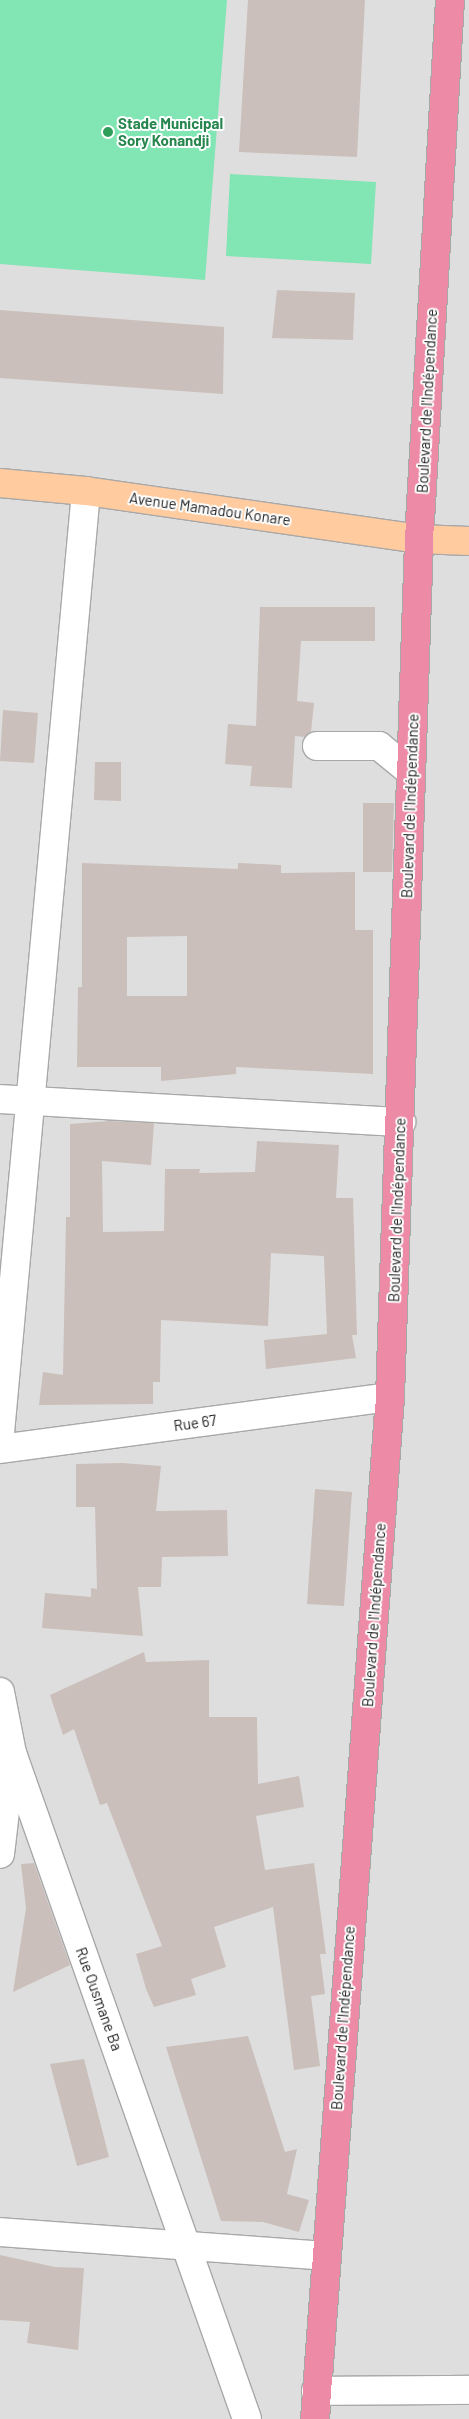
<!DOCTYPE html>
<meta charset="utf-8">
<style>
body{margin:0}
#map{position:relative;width:469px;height:2419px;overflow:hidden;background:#f2ede7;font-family:Barlow,sans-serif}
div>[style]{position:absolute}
.residential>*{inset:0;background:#dfdede}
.pitch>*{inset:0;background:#81e5b4}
.building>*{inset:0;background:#cabfba}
.roads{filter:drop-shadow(1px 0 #a8a8a8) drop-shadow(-1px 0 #a8a8a8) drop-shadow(0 1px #a8a8a8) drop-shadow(0 -1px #a8a8a8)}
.minor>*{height:28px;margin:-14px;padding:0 14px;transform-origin:14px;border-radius:14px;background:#fff}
.major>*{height:28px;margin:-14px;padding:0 14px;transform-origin:14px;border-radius:14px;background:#ffcb9f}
.highway>*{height:28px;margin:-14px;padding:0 14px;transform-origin:14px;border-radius:14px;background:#ed8ba7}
.dots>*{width:14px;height:14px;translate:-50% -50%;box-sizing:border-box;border:2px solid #fff;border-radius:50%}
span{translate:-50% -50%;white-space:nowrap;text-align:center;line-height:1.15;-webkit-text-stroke:4px #fff;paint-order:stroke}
.leisure-label{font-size:15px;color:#27864d;font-weight:700}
.left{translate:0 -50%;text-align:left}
.street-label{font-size:15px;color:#212121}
</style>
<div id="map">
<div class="residential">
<i style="clip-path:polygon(0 0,469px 0,469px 2419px,0 2419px)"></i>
</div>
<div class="pitch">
<i style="clip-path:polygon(0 0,227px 0,205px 280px,0 264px)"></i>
<i style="clip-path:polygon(230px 174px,376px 182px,371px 264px,226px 256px)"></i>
</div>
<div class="building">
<i style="clip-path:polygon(248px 0,365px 0,357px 157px,239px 152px)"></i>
<i style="clip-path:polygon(277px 290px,355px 293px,353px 340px,272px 338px)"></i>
<i style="clip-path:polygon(0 310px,224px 327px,223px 394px,0 378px)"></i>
<i style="clip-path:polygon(260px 607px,375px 607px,375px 641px,301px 641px,297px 701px,314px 703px,311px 732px,305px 737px,295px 736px,292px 788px,250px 786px,252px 766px,225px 764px,228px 724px,256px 726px)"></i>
<i style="clip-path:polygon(3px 710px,38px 713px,34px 763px,0 761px)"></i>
<i style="clip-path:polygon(95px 762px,121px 762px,121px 801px,94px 800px)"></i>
<i style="clip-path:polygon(363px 803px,394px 803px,392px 872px,363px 872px)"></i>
<i style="clip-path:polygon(evenodd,82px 863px,238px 869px,238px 863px,281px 865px,281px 873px,355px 872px,355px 930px,373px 930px,373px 1074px,236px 1067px,236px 1074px,161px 1081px,161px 1067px,77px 1067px,78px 987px,82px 987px,82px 863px,187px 936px,187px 996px,127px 996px,127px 937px,187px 936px)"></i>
<i style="clip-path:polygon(110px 1121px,154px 1123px,151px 1165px,102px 1161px,103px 1232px,164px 1231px,165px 1169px,200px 1169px,199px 1173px,255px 1172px,257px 1141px,339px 1145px,336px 1198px,353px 1198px,357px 1335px,352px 1335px,356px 1358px,266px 1369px,264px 1340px,327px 1334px,324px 1256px,271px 1253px,268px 1326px,161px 1320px,160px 1382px,153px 1382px,153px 1404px,39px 1405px,43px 1372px,63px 1375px,66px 1217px,70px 1217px,70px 1124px)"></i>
<i style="clip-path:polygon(122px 1463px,161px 1466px,156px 1511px,227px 1510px,228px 1556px,162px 1557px,161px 1587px,138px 1587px,143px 1636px,42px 1628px,45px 1593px,91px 1597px,91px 1588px,97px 1589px,95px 1507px,76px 1507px,76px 1464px)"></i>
<i style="clip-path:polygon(315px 1489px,352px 1492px,344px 1606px,307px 1604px)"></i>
<i style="clip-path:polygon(144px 1652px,146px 1662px,209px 1660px,209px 1717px,257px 1717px,258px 1784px,299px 1776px,304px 1807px,256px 1816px,265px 1870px,314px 1863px,326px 1954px,320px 1954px,325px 1994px,311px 1996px,320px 2066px,294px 2070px,273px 1907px,214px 1927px,226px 1967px,191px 1979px,196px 1995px,154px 2007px,146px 1989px,136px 1954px,162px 1946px,107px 1803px,100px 1805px,74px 1729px,63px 1735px,50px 1695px)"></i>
<i style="clip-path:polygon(34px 1863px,70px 1965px,13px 1992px,26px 1908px,21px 1864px)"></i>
<i style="clip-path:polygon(248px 2036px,285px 2152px,297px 2149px,287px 2194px,309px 2200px,299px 2232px,263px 2222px,221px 2221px,166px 2047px)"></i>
<i style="clip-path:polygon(84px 2059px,109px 2157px,77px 2166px,50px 2064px)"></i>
<i style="clip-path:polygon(0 2255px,55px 2267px,84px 2268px,78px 2350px,27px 2343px,30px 2322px,0 2320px)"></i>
</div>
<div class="roads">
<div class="minor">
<i style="left:317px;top:746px;width:62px"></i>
<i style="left:379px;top:746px;width:41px;rotate:39.1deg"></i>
<i style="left:0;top:1099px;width:402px;rotate:3.3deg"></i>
<i style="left:0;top:1433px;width:946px;rotate:-84.78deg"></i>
<i style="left:0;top:1449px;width:393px;rotate:-7.6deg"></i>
<i style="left:0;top:1692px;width:62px;rotate:78.9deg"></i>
<i style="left:12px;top:1753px;width:706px;rotate:70.56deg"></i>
<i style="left:0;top:1854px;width:95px;rotate:-83.3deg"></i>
<i style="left:0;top:2232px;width:326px;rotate:4.2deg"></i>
<i style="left:316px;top:2391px;width:153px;rotate:-0.4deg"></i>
</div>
<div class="major">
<i style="left:0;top:483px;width:86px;rotate:5.3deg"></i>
<i style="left:86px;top:491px;width:336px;rotate:8.2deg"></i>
<i style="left:419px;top:539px;width:50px;rotate:2.3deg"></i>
</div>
<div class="highway">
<i style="left:315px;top:2419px;width:1025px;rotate:-85.8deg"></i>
<i style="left:390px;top:1397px;width:858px;rotate:-88.06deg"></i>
<i style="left:419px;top:539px;width:540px;rotate:-86.71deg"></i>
</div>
</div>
<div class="dots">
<i style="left:108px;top:132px;background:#2e9e5b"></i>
</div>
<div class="leisure-label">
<span class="left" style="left:118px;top:132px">Stade Municipal<br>Sory Konandji</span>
</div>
<div class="street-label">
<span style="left:427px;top:401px;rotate:-87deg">Boulevard de l'Indépendance</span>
<span style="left:210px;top:509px;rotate:8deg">Avenue Mamadou Konare</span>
<span style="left:410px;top:806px;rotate:-88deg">Boulevard de l'Indépendance</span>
<span style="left:397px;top:1210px;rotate:-88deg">Boulevard de l'Indépendance</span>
<span style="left:195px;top:1423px;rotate:-8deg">Rue 67</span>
<span style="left:374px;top:1615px;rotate:-86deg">Boulevard de l'Indépendance</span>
<span style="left:99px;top:1999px;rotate:70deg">Rue Ousmane Ba</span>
<span style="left:343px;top:2018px;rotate:-86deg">Boulevard de l'Indépendance</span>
</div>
</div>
